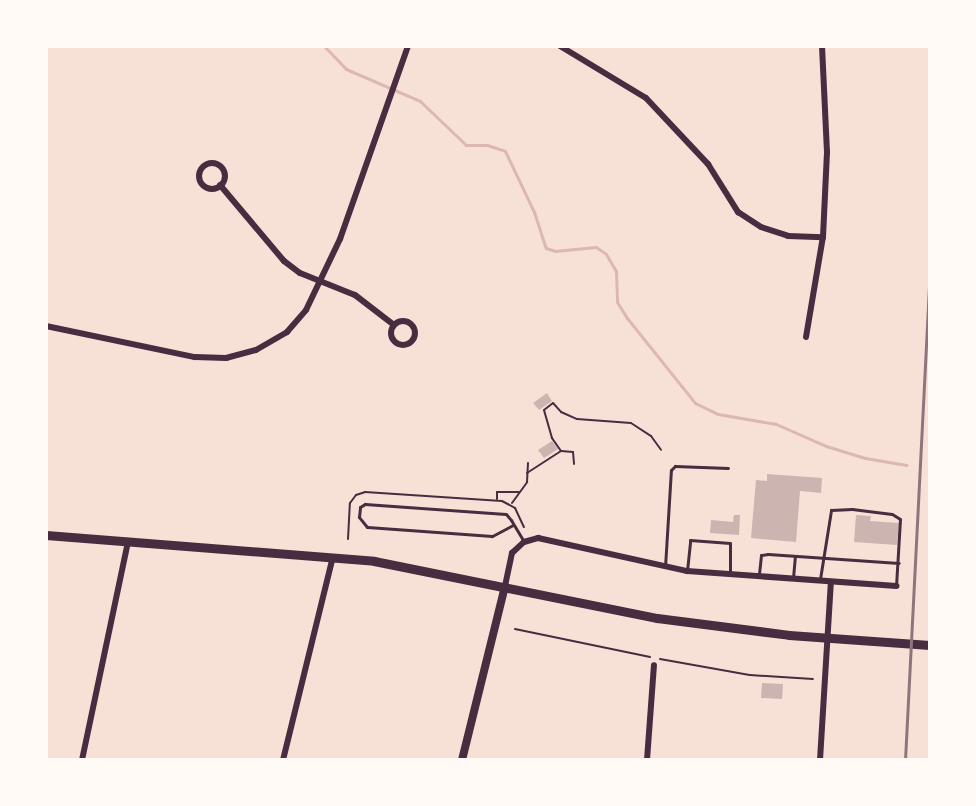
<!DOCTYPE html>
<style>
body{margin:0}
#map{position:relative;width:976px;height:806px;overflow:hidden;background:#f7e1d7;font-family:"Space Grotesk",sans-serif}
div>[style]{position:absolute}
.stream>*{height:3px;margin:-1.5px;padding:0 1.5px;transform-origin:1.5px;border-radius:1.5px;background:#dcb8b0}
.building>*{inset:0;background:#ccb4b1}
.path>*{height:2px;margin:-1px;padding:0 1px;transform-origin:1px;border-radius:1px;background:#4a2c40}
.service>*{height:3px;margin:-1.5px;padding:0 1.5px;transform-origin:1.5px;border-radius:1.5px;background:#4a2c40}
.minor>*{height:6px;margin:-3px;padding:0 3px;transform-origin:3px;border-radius:3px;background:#4a2c40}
.minor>.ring{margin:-3px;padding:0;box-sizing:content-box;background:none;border:6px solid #4a2c40;border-radius:50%}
.tertiary>*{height:8px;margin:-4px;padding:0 4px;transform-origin:4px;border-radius:4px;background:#4a2c40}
.secondary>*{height:9px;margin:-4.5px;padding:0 4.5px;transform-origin:4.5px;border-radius:4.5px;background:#4a2c40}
.rail>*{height:3px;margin:-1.5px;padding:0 1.5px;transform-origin:1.5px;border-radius:1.5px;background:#8f747c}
span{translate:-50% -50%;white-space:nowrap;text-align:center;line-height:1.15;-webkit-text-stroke:6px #fffaf5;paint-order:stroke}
.frame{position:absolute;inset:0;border:48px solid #fffaf5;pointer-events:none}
</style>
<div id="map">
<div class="stream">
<i style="left:324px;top:46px;width:32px;rotate:46deg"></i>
<i style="left:346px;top:69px;width:81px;rotate:23.4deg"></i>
<i style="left:420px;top:101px;width:64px;rotate:43.7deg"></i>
<i style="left:466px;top:145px;width:21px"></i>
<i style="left:487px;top:145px;width:19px;rotate:18deg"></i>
<i style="left:505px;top:151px;width:68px;rotate:64.6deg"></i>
<i style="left:534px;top:212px;width:38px;rotate:72deg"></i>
<i style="left:546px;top:248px;width:9px;rotate:18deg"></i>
<i style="left:555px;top:251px;width:41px;rotate:-5.6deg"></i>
<i style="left:596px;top:247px;width:12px;rotate:35deg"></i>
<i style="left:606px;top:254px;width:20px;rotate:60deg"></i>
<i style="left:616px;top:271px;width:31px;rotate:88deg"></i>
<i style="left:617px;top:302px;width:19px;rotate:58deg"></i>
<i style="left:627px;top:318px;width:109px;rotate:51.3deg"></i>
<i style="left:695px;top:403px;width:25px;rotate:26deg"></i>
<i style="left:718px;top:414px;width:59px;rotate:9.8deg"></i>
<i style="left:776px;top:424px;width:55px;rotate:23.7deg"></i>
<i style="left:826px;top:446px;width:41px;rotate:17.1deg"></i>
<i style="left:865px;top:458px;width:42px;rotate:9.7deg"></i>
</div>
<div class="building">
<i style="clip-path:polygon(547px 393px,552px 401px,539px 410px,533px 403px)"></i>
<i style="clip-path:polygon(552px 441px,558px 449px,544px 458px,538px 450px)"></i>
<i style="clip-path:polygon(767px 474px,822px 478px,821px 493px,800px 491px,796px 542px,751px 538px,756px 480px,767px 481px)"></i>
<i style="clip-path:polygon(734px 515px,740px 515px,739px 535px,710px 533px,711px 520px,733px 522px)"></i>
<i style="clip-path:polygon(856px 515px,871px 516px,870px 521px,899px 523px,897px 545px,854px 542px)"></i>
<i style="clip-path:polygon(762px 683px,783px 684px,782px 699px,761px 698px)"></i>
</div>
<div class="path">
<i style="left:561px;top:451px;width:16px;rotate:-125deg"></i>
<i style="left:552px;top:438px;width:29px;rotate:-106deg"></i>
<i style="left:544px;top:410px;width:11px;rotate:-38deg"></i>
<i style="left:553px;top:403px;width:12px;rotate:48deg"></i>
<i style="left:561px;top:412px;width:17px;rotate:24deg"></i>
<i style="left:577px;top:419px;width:54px;rotate:4.2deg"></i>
<i style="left:631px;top:423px;width:24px;rotate:33deg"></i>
<i style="left:651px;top:436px;width:17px;rotate:54deg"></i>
<i style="left:527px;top:473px;width:40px;rotate:-32.9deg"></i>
<i style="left:561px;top:451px;width:12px;rotate:5deg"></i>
<i style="left:573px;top:452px;width:12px;rotate:85deg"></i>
<i style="left:497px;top:499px;width:7px;rotate:-90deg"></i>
<i style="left:497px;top:492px;width:22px"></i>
<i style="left:512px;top:503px;width:26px;rotate:-54deg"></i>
<i style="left:527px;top:482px;width:19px;rotate:-87deg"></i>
<i style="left:348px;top:539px;width:36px;rotate:-87deg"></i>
<i style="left:350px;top:503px;width:10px;rotate:-53deg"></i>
<i style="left:356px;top:495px;width:9px;rotate:-18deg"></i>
<i style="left:365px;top:492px;width:137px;rotate:3.8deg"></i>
<i style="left:502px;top:501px;width:15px;rotate:28deg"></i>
<i style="left:515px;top:508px;width:21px;rotate:65deg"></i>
<i style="left:515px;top:629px;width:138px;rotate:11.7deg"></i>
<i style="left:660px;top:659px;width:91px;rotate:10.1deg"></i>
<i style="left:750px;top:675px;width:63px;rotate:3.6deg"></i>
</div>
<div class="service">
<i style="left:513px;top:525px;width:24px;rotate:152deg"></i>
<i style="left:492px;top:536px;width:125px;rotate:-175.9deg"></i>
<i style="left:367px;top:527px;width:13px;rotate:-129deg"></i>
<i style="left:359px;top:517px;width:10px;rotate:-84deg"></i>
<i style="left:360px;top:507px;width:6px;rotate:-31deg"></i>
<i style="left:365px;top:504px;width:141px;rotate:4.1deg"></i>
<i style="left:506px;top:514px;width:8px;rotate:50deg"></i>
<i style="left:511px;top:520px;width:23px;rotate:59deg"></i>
<i style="left:665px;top:567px;width:97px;rotate:-86.5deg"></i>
<i style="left:671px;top:470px;width:6px;rotate:-45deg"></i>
<i style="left:675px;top:466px;width:53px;rotate:2.2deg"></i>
<i style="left:687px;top:571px;width:31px;rotate:-84deg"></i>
<i style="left:690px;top:540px;width:40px;rotate:4.3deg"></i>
<i style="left:730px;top:543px;width:28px;rotate:90deg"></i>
<i style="left:759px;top:574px;width:19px;rotate:-84deg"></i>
<i style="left:761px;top:555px;width:7px;rotate:-8deg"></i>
<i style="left:768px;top:554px;width:131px;rotate:3.9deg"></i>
<i style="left:793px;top:578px;width:22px;rotate:-85deg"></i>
<i style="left:820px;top:579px;width:70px;rotate:-80.9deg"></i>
<i style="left:831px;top:510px;width:21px;rotate:-3deg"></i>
<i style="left:852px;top:509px;width:40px;rotate:7.1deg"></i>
<i style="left:892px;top:514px;width:9px;rotate:32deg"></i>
<i style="left:900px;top:519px;width:67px;rotate:93.4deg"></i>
<i style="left:930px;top:632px;width:61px;rotate:90deg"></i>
</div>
<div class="minor">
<i style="left:560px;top:46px;width:100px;rotate:31.2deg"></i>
<i style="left:646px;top:98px;width:91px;rotate:46.8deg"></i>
<i style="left:708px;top:164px;width:57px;rotate:58deg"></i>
<i style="left:738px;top:212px;width:27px;rotate:33deg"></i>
<i style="left:761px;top:227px;width:28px;rotate:18deg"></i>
<i style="left:788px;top:236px;width:35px;rotate:2deg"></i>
<i class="ring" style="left:199px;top:163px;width:20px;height:20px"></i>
<i style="left:220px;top:185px;width:99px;rotate:49.9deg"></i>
<i style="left:284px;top:261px;width:20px;rotate:37deg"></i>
<i style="left:300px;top:273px;width:59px;rotate:21.8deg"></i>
<i style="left:355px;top:295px;width:49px;rotate:37.6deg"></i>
<i class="ring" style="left:391px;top:321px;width:18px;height:18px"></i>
<i style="left:46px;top:326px;width:152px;rotate:11.8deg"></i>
<i style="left:195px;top:357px;width:31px;rotate:2deg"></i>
<i style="left:226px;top:358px;width:31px;rotate:-15deg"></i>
<i style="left:256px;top:350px;width:36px;rotate:-30deg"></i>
<i style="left:287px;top:332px;width:29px;rotate:-49deg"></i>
<i style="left:306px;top:310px;width:79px;rotate:-64.4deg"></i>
<i style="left:340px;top:239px;width:205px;rotate:-70.6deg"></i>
<i style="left:806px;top:337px;width:101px;rotate:-80.4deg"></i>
<i style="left:823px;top:237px;width:85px;rotate:-87.3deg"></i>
<i style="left:827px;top:152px;width:106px;rotate:-92.7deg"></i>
<i style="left:505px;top:586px;width:34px;rotate:-78deg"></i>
<i style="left:512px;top:553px;width:16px;rotate:-43deg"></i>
<i style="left:524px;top:542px;width:15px;rotate:-16deg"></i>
<i style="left:538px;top:538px;width:153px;rotate:12.5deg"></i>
<i style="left:687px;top:571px;width:210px;rotate:4.1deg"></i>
<i style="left:82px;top:760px;width:224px;rotate:-78.1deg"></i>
<i style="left:283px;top:760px;width:209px;rotate:-76.2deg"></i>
<i style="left:647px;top:760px;width:95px;rotate:-85.8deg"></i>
<i style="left:820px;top:760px;width:178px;rotate:-86.5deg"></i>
</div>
<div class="tertiary">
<i style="left:462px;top:760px;width:179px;rotate:-76.1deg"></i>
</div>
<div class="secondary">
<i style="left:46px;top:535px;width:329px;rotate:4.5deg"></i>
<i style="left:374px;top:561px;width:289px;rotate:11.4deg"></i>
<i style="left:657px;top:618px;width:133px;rotate:7.3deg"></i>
<i style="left:789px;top:635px;width:141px;rotate:4.1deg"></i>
</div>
<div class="rail">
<i style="left:905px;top:760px;width:495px;rotate:-87.1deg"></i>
</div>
<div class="frame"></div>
</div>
